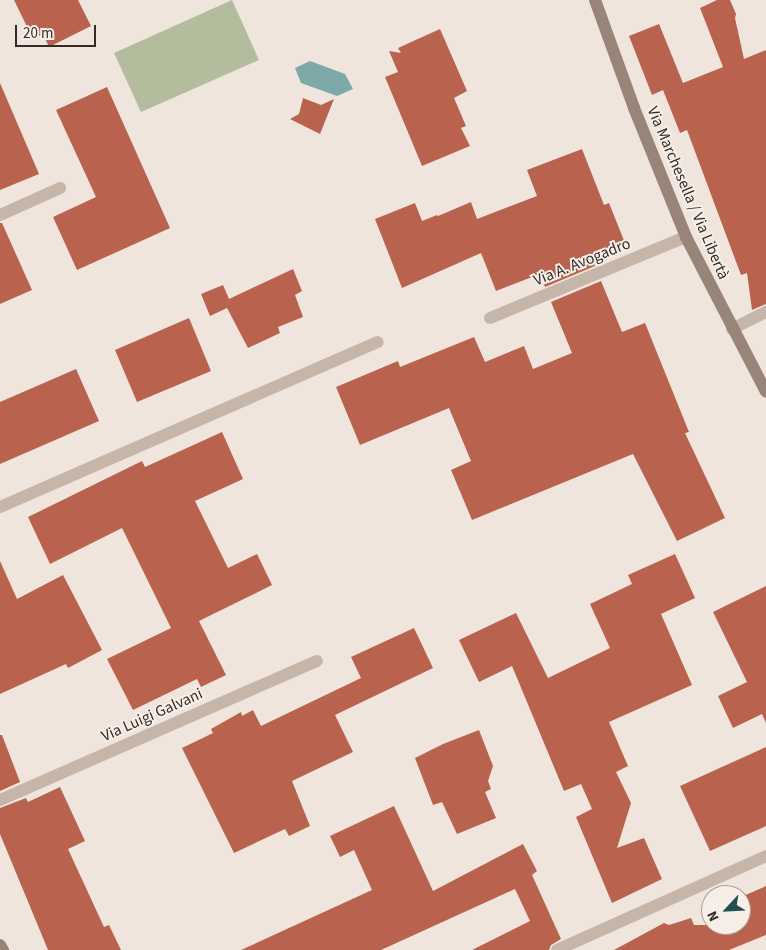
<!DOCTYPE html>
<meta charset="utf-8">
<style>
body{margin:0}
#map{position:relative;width:766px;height:950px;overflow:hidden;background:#efe5dc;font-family:"Source Sans 3",sans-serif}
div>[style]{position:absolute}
.green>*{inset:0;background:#b3bc9d}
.water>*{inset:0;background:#7ea9a9}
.building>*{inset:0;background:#b9634f}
.lane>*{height:12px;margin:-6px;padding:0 6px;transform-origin:6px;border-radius:6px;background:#c6b5a9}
.street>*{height:12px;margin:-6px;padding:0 6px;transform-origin:6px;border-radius:6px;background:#c6b5a9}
.secondary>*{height:12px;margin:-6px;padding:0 6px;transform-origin:6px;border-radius:6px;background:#99847a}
span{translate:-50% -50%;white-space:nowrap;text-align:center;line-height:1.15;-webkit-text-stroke:4px #f7efe7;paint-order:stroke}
.street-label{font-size:16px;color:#342b28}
.north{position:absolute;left:701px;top:885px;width:50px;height:50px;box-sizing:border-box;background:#f7efe7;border:1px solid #a9a19b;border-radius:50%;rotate:245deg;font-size:14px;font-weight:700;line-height:20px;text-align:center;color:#342b28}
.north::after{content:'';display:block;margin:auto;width:18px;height:22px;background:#225051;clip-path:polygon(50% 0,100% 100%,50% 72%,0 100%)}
.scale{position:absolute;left:15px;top:25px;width:81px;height:22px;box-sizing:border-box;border:2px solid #342b28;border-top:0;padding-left:6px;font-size:15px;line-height:18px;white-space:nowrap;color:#342b28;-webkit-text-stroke:4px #f7efe7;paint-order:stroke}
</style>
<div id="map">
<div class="green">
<i style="clip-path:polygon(232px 0,259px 60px,141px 112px,114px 53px)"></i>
</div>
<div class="water">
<i style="clip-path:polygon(310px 61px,345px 74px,353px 89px,337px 96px,301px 83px,295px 68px)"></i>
</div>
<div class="building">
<i style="clip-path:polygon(14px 0,78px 0,91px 26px,49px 47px,43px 34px,33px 39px)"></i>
<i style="clip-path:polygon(717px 0,730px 0,736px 14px,735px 18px,744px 59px,766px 50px,766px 304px,752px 310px,747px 273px,741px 275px,687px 130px,680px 133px,663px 90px,652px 95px,629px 36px,659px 24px,683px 83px,723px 67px,700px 8px)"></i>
<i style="clip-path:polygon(440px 29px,467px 91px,454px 98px,466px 126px,461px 128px,470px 146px,422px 166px,385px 77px,398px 72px,389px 51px,401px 53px,398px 48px)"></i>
<i style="clip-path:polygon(0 83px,39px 174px,0 190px)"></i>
<i style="clip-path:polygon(107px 87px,170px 228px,77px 270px,53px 217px,96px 197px,56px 110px)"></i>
<i style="clip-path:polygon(303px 98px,321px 105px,334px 99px,320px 134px,290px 119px,299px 114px)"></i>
<i style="clip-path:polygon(582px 149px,604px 205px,609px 203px,625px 243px,592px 258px,595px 266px,545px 287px,540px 274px,496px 291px,481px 253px,402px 288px,375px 219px,415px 203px,422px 221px,437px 215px,438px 216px,471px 202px,477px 219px,537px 196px,527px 170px)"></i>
<i style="clip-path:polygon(0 223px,2px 223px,32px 290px,0 304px)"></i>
<i style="clip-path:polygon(293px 269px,302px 291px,295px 295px,303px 317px,278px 327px,280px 333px,248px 348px,227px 308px,210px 316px,201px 294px,223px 285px,229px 299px)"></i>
<i style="clip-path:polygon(601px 281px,622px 332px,645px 323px,689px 432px,685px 433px,725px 518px,677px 541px,633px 454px,472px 520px,451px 470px,471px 461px,449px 408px,360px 445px,336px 387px,398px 361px,400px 367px,474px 337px,485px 362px,524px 346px,533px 369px,572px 353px,551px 302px)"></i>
<i style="clip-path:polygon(189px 318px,211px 371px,137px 402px,115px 350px)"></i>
<i style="clip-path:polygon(76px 369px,99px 421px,0 464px,0 402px)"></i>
<i style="clip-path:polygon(222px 432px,243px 479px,195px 501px,228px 568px,257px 554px,272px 585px,199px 621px,226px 675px,201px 687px,197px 679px,133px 710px,107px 659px,171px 628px,122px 528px,50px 564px,28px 517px,142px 461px,145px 467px)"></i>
<i style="clip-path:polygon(675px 554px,695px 598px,661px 614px,692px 685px,609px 722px,628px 766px,616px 772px,631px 803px,617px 848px,644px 838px,662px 879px,612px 903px,576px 817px,592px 809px,581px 784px,564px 791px,512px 666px,479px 682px,459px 640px,516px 613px,548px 678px,610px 648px,590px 604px,632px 584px,628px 575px)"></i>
<i style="clip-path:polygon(0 561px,17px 599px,63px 575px,102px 650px,68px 668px,66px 664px,0 694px)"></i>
<i style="clip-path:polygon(766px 586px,766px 723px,762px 714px,733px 728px,718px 696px,747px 682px,713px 612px)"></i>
<i style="clip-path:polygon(414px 628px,433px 668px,335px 715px,353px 752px,292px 781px,310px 826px,289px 836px,285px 829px,234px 853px,182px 748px,213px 733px,211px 729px,241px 712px,242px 716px,253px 710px,261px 726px,361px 678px,351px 657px)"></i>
<i style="clip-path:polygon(479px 730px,493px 766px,488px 781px,491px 789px,485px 792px,496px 818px,457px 834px,442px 802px,433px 805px,415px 758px,443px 744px)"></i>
<i style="clip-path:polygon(0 735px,2px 735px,20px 782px,0 791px)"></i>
<i style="clip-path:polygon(766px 747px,766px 826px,710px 851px,680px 786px)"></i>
<i style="clip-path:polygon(60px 787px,85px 841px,68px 849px,104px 927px,109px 925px,121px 950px,48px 950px,0 834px,0 808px,26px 798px,28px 802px)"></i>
<i style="clip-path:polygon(394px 806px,433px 891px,523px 844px,537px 871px,532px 875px,561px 939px,551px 945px,549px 950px,472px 950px,530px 921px,515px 889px,381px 950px,241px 950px,372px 890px,354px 850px,340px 857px,330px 836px)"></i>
<i style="clip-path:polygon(766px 886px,766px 935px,729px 950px,614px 950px,664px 923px,669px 925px,691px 918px,694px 925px,741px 925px,741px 897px)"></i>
</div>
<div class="lane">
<i style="left:0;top:507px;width:412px;rotate:-23.6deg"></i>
<i style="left:557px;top:950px;width:229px;rotate:-24.2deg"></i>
</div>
<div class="street">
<i style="left:0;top:215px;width:66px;rotate:-24.2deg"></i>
<i style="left:490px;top:318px;width:212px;rotate:-22.5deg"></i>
<i style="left:732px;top:329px;width:38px;rotate:-27deg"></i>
<i style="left:0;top:800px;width:346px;rotate:-23.7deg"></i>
</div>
<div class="secondary">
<i style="left:595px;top:0;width:115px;rotate:70.1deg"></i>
<i style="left:634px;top:108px;width:139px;rotate:68deg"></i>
<i style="left:686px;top:237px;width:174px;rotate:62.7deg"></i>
<i style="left:0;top:945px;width:6px;rotate:59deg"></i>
</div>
<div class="street-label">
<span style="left:688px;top:193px;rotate:67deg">Via Marchesella / Via Libertà</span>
<span style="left:582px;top:262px;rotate:-22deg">Via A. Avogadro</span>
<span style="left:152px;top:715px;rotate:-24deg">Via Luigi Galvani</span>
</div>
<div class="north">N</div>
<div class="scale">20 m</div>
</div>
